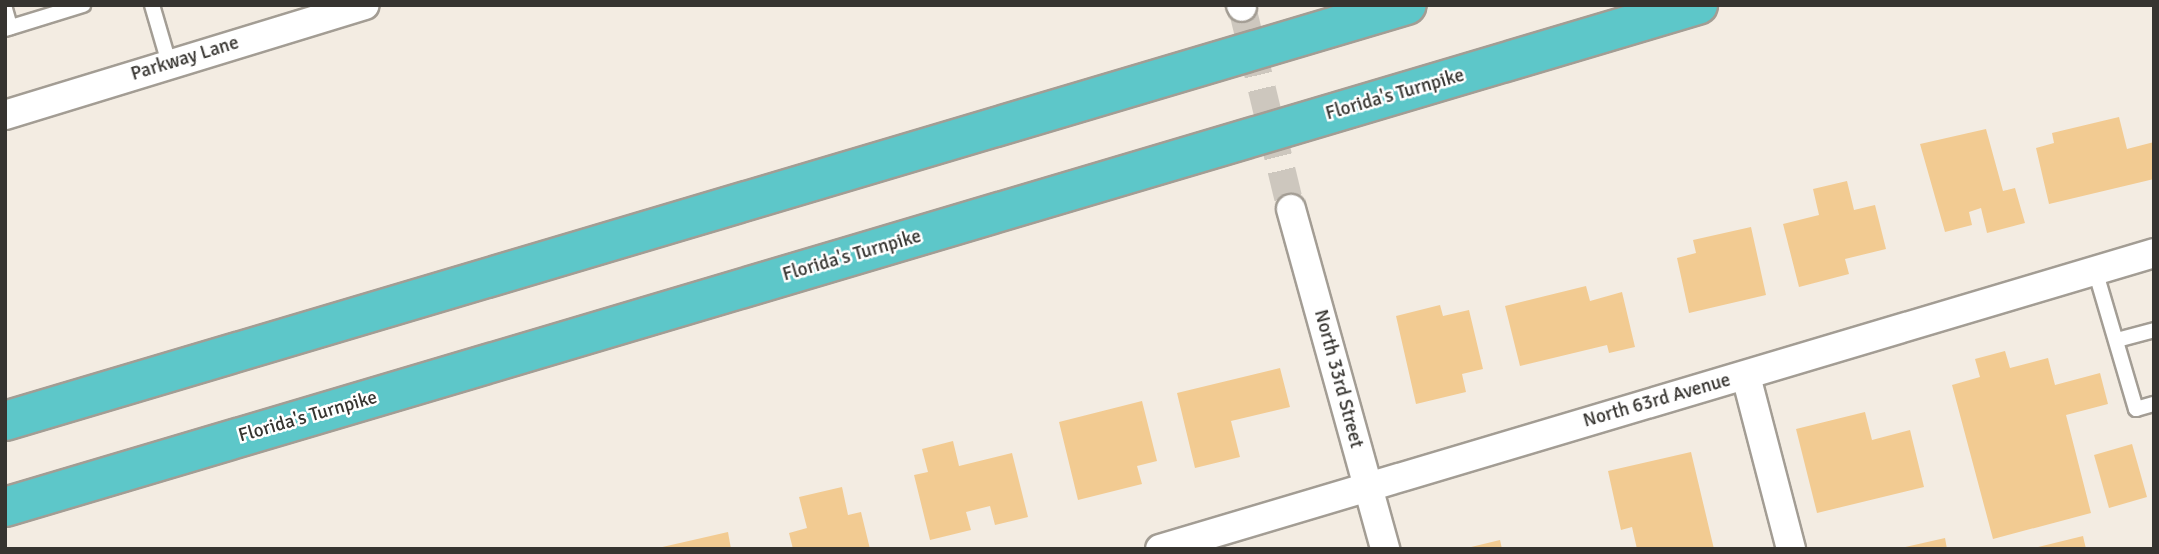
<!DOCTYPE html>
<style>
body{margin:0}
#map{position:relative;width:2159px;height:554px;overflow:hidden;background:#f3ece2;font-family:Signika,sans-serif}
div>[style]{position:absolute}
.building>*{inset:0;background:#f2cb92}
.minor-tunnel>*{height:28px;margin-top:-14px;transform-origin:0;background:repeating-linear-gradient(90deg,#cdc7be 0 28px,transparent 0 42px)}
.roads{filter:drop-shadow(2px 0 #a39d94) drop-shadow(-2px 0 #a39d94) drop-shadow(0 2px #a39d94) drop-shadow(0 -2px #a39d94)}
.service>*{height:14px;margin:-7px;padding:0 7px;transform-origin:7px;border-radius:7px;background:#fff}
.minor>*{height:28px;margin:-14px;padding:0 14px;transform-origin:14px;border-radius:14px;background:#fff}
.motorway>*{height:38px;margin:-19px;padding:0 19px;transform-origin:19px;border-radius:19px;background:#5dc7c9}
span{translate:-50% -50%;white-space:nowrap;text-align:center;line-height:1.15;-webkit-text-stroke:5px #fff;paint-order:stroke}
.street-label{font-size:19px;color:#363430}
.frame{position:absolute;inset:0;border:7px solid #363430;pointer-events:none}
</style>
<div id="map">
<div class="building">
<i style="clip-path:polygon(2119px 117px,2127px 149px,2154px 142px,2154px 179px,2049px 204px,2036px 148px,2054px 143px,2052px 133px)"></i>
<i style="clip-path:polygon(1986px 129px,2003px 191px,2015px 188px,2025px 223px,1987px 233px,1981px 208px,1969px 212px,1972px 225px,1945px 232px,1920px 144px)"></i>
<i style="clip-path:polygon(1847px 181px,1854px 210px,1875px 205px,1886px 249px,1845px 259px,1849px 274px,1799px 287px,1783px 224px,1819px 215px,1813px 189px)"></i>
<i style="clip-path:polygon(1751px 227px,1766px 295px,1689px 313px,1677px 258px,1696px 253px,1693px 240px)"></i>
<i style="clip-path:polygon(1586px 286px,1590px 301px,1622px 292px,1635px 347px,1609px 353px,1607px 345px,1520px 366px,1505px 306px)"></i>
<i style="clip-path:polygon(1440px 305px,1443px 316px,1469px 310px,1483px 369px,1462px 374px,1466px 392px,1416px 404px,1396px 316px)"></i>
<i style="clip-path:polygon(2005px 351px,2010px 368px,2048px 358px,2055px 385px,2100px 373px,2108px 404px,2066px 415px,2091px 513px,1993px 539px,1952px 385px,1980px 377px,1975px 359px)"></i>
<i style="clip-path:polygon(1280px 368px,1290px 407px,1231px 421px,1240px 457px,1195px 468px,1177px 393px)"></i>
<i style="clip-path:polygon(1142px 401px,1157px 461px,1137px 466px,1142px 484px,1078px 500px,1059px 422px)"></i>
<i style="clip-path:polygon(1865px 412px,1872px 440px,1910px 430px,1924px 487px,1817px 513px,1796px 429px)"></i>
<i style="clip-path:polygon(953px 441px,959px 466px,1012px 453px,1028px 517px,995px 525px,990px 506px,966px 512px,971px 530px,930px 540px,914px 475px,928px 472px,922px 449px)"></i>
<i style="clip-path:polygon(2132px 444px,2147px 497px,2109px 508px,2094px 455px)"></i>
<i style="clip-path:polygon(1691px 452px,1714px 549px,1637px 549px,1632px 527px,1621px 530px,1608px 471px)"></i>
<i style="clip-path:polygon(842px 487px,848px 515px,861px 512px,870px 549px,793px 549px,789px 533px,807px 528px,799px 497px)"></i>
<i style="clip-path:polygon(728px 532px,731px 549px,658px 549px,658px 548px)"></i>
<i style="clip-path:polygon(2083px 536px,2086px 549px,2034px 549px,2034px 548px)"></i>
<i style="clip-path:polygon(1945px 538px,1947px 549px,1901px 549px,1901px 548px)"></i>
<i style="clip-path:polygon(1500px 540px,1502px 549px,1467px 549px,1467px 548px)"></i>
</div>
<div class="minor-tunnel">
<i style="left:1242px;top:7px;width:208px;rotate:76.4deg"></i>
</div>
<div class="roads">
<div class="service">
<i style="left:152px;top:5px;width:60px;rotate:73.7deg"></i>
<i style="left:5px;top:9px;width:19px;rotate:74deg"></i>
<i style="left:5px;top:29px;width:82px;rotate:-17.1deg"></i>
<i style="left:2095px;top:270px;width:145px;rotate:73.6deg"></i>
<i style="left:2136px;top:409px;width:19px;rotate:-16deg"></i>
<i style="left:2117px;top:340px;width:38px;rotate:-15deg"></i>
</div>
<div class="minor">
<i style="left:1241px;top:5px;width:2px;rotate:63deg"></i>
<i style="left:5px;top:115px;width:376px;rotate:-17deg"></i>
<i style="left:1291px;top:209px;width:353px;rotate:74.5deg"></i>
<i style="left:1746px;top:376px;width:179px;rotate:75.4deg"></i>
<i style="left:1160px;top:549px;width:1037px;rotate:-16.58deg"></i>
</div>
<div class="motorway">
<i style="left:5px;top:421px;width:1462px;rotate:-16.53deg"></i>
<i style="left:5px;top:507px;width:1766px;rotate:-16.52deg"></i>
</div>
</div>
<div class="street-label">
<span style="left:185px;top:59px;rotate:-17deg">Parkway Lane</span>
<span style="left:1395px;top:95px;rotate:-16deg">Florida's Turnpike</span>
<span style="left:852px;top:256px;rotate:-16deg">Florida's Turnpike</span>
<span style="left:1338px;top:379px;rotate:75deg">North 33rd Street</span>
<span style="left:1657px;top:401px;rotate:-16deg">North 63rd Avenue</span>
<span style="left:308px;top:417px;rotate:-16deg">Florida's Turnpike</span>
</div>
<div class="frame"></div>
</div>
